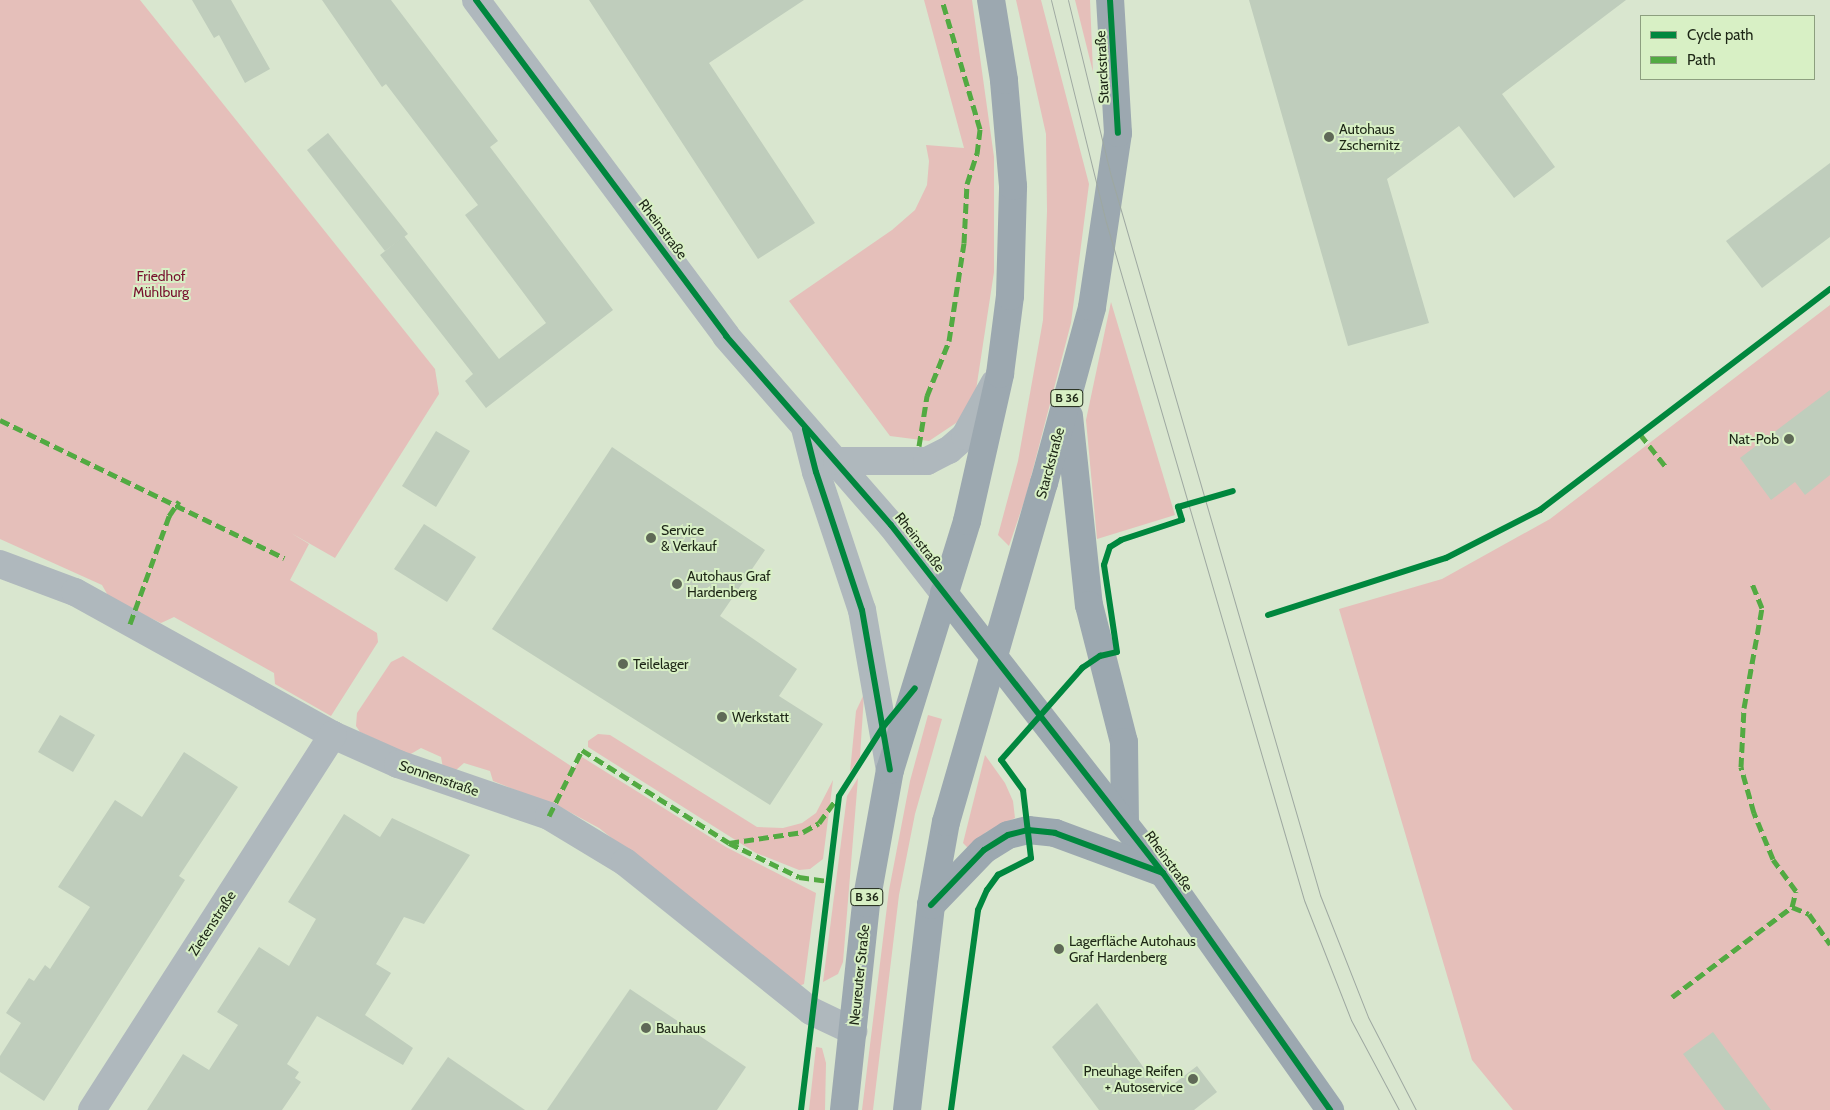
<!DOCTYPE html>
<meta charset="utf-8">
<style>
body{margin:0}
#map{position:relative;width:1830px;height:1110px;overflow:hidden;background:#d9e6cf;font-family:Cabin,sans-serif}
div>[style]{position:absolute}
.green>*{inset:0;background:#e5bfba}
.building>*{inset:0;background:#bfcdbc}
.minor>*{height:28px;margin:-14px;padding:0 14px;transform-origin:14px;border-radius:14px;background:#afb8bd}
.major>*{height:28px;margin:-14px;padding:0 14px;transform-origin:14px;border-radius:14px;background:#9ca8b0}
.tram>*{height:1px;margin:-0.5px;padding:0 0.5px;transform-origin:0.5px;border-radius:0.5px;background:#9ea8a1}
.quiet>*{height:5px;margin-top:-2.5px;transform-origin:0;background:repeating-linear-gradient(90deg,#52aa42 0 10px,transparent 0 15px)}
.cycleway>*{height:6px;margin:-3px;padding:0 3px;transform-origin:3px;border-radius:3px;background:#00873e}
.dots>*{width:14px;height:14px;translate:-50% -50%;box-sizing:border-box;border:2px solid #d8f0c5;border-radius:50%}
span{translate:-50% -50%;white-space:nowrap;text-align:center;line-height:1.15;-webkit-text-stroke:4px #d8f0c5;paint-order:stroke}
.shield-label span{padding:1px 4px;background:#d8f0c5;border:1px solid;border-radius:4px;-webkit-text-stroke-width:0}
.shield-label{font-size:12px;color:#1d2616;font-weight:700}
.street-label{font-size:14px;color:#1d2616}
.poi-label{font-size:14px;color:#1d2616}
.left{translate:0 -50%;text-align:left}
.right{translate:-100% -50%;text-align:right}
.park-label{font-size:14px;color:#770d2c}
.legend{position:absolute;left:1640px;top:15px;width:175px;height:65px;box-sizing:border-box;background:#d8f0c5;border:1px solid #8d9f7f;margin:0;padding:6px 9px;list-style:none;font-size:15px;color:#1d2616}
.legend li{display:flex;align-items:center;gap:10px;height:25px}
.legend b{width:25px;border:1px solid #8d9f7f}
</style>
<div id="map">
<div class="green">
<i style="clip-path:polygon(0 0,140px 0,435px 369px,439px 394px,335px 558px,291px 533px,309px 544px,290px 580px,377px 633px,378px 642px,331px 716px,275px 684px,274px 673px,174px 617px,161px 623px,110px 599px,102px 585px,0 539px)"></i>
<i style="clip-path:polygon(924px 0,972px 0,994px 157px,994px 272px,976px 390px,965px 417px,929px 441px,890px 436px,789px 301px,892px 230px,915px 210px,927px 185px,929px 161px,926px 145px,964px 148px)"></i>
<i style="clip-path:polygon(1016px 0,1041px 0,1089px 184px,1071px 323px,1026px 496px,1009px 546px,998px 535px,1018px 461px,1043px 320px,1047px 211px,1046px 134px)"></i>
<i style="clip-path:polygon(1075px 0,1090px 0,1093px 72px)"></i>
<i style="clip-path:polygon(1111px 302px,1175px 515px,1097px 539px,1086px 420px)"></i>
<i style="clip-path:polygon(1830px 305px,1830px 1110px,1513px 1110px,1472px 1060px,1339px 609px,1442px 579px,1550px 519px)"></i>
<i style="clip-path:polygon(403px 656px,574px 768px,582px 757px,726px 847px,816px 893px,804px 984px,799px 986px,599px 828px,564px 809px,493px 781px,490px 771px,464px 763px,456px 770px,443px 768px,441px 757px,421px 748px,409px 755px,360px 732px,356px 726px,357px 713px,391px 662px)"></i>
<i style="clip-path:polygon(864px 694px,860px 757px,850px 772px,856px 711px)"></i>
<i style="clip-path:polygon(928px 715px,942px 719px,915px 814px,899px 895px,873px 1110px,862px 1110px,889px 890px,910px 781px)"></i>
<i style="clip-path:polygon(598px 734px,610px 735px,757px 827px,783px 828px,802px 823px,816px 813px,833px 780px,823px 859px,810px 869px,799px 870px,756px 853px,588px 747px,588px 741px)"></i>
<i style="clip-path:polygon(985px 755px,1005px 783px,1013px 801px,1015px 818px,986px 832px,969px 849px,963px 843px)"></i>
<i style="clip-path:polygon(858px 778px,843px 962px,838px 974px,823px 982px,847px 796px)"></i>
<i style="clip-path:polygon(816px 1047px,822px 1048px,826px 1063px,825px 1110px,809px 1110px)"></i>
</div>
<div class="building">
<i style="clip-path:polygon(192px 0,231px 0,270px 69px,245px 83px,219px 35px,214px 38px)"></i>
<i style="clip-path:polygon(322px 0,391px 0,498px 141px,490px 147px,613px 310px,486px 408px,465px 381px,473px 374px,380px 255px,404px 236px,499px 359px,546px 323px,465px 215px,478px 205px,386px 84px,382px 87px)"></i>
<i style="clip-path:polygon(589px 0,804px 0,709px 63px,815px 223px,758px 259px)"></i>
<i style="clip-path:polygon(1249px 0,1626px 0,1502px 94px,1555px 167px,1514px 198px,1459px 126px,1387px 179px,1429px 323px,1348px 346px)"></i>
<i style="clip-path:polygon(328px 133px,408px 234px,385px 251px,307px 150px)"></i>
<i style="clip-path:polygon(1830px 163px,1830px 237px,1762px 288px,1726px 241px)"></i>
<i style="clip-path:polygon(1830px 390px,1830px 475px,1805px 495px,1795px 482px,1771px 500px,1740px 458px)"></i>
<i style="clip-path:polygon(436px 431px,470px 451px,436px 507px,402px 486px)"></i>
<i style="clip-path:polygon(612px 447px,765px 550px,720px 616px,797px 669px,779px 696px,823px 724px,770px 805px,492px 629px)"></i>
<i style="clip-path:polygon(424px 524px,476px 557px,447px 602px,394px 569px)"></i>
<i style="clip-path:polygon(60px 715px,95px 735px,73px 772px,38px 752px)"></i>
<i style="clip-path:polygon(184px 752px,238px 787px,179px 876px,185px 880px,44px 1101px,0 1072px,0 1056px,21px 1023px,6px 1013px,29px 978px,34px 981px,45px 965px,50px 969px,90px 907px,58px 887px,115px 800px,142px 817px)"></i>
<i style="clip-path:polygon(344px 814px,380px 837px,392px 818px,470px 855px,424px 924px,404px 917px,376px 964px,391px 973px,365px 1015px,413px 1048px,403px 1065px,317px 1016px,287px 1064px,299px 1072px,295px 1078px,301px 1082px,282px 1110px,147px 1110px,183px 1054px,209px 1070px,238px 1025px,217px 1012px,259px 947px,289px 966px,316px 919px,288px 902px)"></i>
<i style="clip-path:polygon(630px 989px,746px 1067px,717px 1110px,547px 1110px)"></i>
<i style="clip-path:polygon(1097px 1003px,1162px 1093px,1197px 1066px,1217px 1092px,1194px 1110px,1099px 1110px,1052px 1047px)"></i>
<i style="clip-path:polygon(1713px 1032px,1771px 1110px,1725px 1110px,1683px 1054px)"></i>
<i style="clip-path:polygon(448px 1057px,525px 1110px,411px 1110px)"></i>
</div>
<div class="minor">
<i style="left:476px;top:0;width:419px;rotate:53.3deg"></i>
<i style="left:726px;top:336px;width:251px;rotate:48.9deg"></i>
<i style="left:891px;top:525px;width:86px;rotate:52.1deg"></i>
<i style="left:805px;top:428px;width:45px;rotate:76deg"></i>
<i style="left:816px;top:472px;width:145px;rotate:71.6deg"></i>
<i style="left:862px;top:610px;width:162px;rotate:80.1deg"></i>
<i style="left:837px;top:461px;width:90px"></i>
<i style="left:927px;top:461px;width:25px;rotate:-27deg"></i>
<i style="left:949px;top:450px;width:21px;rotate:-41deg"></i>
<i style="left:965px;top:436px;width:60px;rotate:-60.9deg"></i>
<i style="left:0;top:564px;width:80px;rotate:20.5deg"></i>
<i style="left:75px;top:592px;width:295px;rotate:29deg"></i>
<i style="left:333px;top:735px;width:71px;rotate:24deg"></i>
<i style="left:398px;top:764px;width:160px;rotate:19deg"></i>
<i style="left:549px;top:816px;width:89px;rotate:31.2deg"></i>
<i style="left:625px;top:862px;width:238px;rotate:38.7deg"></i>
<i style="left:811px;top:1011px;width:47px;rotate:25.5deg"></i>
<i style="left:92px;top:1110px;width:446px;rotate:-57.3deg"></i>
</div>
<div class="major">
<i style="left:1069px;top:416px;width:190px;rotate:84deg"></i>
<i style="left:1089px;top:605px;width:141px;rotate:75.7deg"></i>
<i style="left:1124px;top:742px;width:81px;rotate:89.3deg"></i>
<i style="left:944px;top:593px;width:355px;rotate:52deg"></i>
<i style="left:1163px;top:873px;width:290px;rotate:54.8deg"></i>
<i style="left:931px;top:905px;width:76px;rotate:-46.1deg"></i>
<i style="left:984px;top:850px;width:28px;rotate:-32deg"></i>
<i style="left:1008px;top:835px;width:21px;rotate:-14deg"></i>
<i style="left:1028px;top:830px;width:27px;rotate:6deg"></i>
<i style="left:1055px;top:833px;width:115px;rotate:20.3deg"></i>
<i style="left:844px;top:1110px;width:208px;rotate:-83.9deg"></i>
<i style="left:866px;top:903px;width:135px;rotate:-79.8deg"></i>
<i style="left:890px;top:770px;width:261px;rotate:-72.8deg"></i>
<i style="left:967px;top:521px;width:151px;rotate:-77.3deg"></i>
<i style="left:1000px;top:374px;width:79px;rotate:-82.7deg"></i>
<i style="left:1010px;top:296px;width:110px;rotate:-88.4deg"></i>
<i style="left:1013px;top:186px;width:106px;rotate:-94.9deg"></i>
<i style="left:1004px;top:80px;width:81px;rotate:-99.2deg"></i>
<i style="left:907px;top:1110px;width:206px;rotate:-83.3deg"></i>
<i style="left:931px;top:905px;width:84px;rotate:-79.8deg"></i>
<i style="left:946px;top:822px;width:353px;rotate:-73.9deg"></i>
<i style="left:1044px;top:483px;width:182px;rotate:-74.7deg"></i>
<i style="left:1092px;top:307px;width:176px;rotate:-81.5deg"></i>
<i style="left:1118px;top:133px;width:133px;rotate:-93.4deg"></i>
</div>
<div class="tram">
<i style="left:1051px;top:0;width:229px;rotate:76.1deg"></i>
<i style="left:1106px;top:222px;width:706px;rotate:73.72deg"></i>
<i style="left:1304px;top:900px;width:129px;rotate:68.6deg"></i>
<i style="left:1351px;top:1020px;width:102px;rotate:61.9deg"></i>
<i style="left:1068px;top:0;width:181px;rotate:76.3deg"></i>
<i style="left:1111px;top:176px;width:749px;rotate:73.79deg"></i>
<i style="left:1320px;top:895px;width:131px;rotate:68.5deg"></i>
<i style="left:1368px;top:1017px;width:105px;rotate:62.7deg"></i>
</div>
<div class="quiet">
<i style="left:0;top:420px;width:316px;rotate:25.9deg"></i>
<i style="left:1640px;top:434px;width:42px;rotate:51.8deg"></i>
<i style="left:919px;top:446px;width:51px;rotate:-80.9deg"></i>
<i style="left:927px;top:396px;width:59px;rotate:-68.2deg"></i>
<i style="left:949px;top:341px;width:99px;rotate:-81.3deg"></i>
<i style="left:964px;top:243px;width:59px;rotate:-87.1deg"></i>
<i style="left:967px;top:184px;width:32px;rotate:-72deg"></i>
<i style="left:977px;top:154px;width:25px;rotate:-83deg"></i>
<i style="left:980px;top:129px;width:134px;rotate:-106.4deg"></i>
<i style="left:130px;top:624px;width:115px;rotate:-70.1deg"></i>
<i style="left:169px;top:516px;width:18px;rotate:-56deg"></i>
<i style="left:549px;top:816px;width:74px;rotate:-63.4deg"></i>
<i style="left:582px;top:750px;width:174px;rotate:32.3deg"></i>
<i style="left:729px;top:843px;width:78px;rotate:25.9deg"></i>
<i style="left:799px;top:877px;width:28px;rotate:8deg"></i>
<i style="left:729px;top:843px;width:75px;rotate:-8.5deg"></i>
<i style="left:803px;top:832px;width:18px;rotate:-29deg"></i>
<i style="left:819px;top:823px;width:29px;rotate:-54deg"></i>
<i style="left:1792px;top:907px;width:18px;rotate:22deg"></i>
<i style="left:1809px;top:914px;width:37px;rotate:55deg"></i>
<i style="left:1672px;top:997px;width:150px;rotate:-36.9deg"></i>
<i style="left:1792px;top:907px;width:16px;rotate:-76deg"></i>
<i style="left:1796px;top:891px;width:39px;rotate:-126deg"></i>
<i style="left:1773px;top:859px;width:50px;rotate:-112.4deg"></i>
<i style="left:1754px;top:813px;width:48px;rotate:-105.8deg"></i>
<i style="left:1741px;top:767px;width:59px;rotate:-87.1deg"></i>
<i style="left:1744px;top:708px;width:102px;rotate:-79.8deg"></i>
<i style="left:1762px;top:608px;width:27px;rotate:-112deg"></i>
</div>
<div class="cycleway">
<i style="left:476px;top:0;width:419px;rotate:53.3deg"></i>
<i style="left:726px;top:336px;width:251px;rotate:48.9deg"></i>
<i style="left:891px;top:525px;width:442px;rotate:52deg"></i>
<i style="left:1163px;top:873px;width:290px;rotate:54.8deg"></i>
<i style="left:1110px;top:0;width:133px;rotate:86.6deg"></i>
<i style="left:805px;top:429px;width:44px;rotate:75.7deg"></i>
<i style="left:816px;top:472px;width:145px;rotate:71.6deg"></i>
<i style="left:862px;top:610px;width:162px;rotate:80.1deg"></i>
<i style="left:1268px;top:615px;width:187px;rotate:-17.8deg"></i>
<i style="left:1446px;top:558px;width:106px;rotate:-27.1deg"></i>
<i style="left:1540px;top:510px;width:365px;rotate:-37.3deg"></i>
<i style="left:931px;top:905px;width:76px;rotate:-46.1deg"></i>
<i style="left:984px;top:850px;width:28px;rotate:-32deg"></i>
<i style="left:1008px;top:835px;width:21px;rotate:-14deg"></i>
<i style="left:1028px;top:830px;width:27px;rotate:6deg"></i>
<i style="left:1055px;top:833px;width:115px;rotate:20.3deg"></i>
<i style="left:801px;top:1110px;width:316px;rotate:-83.1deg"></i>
<i style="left:839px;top:796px;width:82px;rotate:-57.5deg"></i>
<i style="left:883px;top:727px;width:50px;rotate:-50.6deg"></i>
<i style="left:951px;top:1110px;width:202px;rotate:-82.3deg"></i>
<i style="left:978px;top:910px;width:22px;rotate:-66deg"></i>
<i style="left:987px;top:890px;width:19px;rotate:-54deg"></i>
<i style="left:998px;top:875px;width:37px;rotate:-27deg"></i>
<i style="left:1031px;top:858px;width:68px;rotate:-96.7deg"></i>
<i style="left:1023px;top:790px;width:37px;rotate:-126deg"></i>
<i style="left:1001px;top:760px;width:123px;rotate:-48.6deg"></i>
<i style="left:1082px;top:668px;width:22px;rotate:-34deg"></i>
<i style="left:1100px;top:656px;width:17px;rotate:-13deg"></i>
<i style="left:1117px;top:652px;width:88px;rotate:-98.5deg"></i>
<i style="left:1104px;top:565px;width:19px;rotate:-72deg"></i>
<i style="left:1110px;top:547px;width:13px;rotate:-32deg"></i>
<i style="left:1121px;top:540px;width:64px;rotate:-18.2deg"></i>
<i style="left:1182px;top:520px;width:14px;rotate:-107deg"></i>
<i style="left:1178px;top:507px;width:57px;rotate:-16.2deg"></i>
</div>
<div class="dots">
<i style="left:1329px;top:137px;background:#5f6957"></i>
<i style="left:1789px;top:439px;background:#5f6957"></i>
<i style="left:651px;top:538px;background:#5f6957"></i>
<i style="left:677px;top:584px;background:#5f6957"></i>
<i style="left:623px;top:664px;background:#5f6957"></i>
<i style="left:722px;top:717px;background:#5f6957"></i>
<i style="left:1059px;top:949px;background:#5f6957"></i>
<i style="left:646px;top:1028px;background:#5f6957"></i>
<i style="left:1193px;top:1079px;background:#5f6957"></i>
</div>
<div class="shield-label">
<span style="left:1067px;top:398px">B 36</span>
<span style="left:867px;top:897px">B 36</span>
</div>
<div class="street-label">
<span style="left:1102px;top:67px;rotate:-93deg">Starckstraße</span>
<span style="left:663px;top:229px;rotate:53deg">Rheinstraße</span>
<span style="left:1050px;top:463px;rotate:-75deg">Starckstraße</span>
<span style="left:920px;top:542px;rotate:52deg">Rheinstraße</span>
<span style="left:439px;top:778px;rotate:19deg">Sonnenstraße</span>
<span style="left:1169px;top:861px;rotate:54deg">Rheinstraße</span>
<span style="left:212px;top:923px;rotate:-57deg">Zietenstraße</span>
<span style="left:859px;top:975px;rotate:-84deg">Neureuter Straße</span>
</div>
<div class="poi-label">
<span class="left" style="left:1339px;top:137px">Autohaus<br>Zschernitz</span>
<span class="right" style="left:1779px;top:439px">Nat-Pob</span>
<span class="left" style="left:661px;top:538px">Service<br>&amp; Verkauf</span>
<span class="left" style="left:687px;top:584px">Autohaus Graf<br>Hardenberg</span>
<span class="left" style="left:633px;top:664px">Teilelager</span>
<span class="left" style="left:732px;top:717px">Werkstatt</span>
<span class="left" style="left:1069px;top:949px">Lagerfläche Autohaus<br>Graf Hardenberg</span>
<span class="left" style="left:656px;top:1028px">Bauhaus</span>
<span class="right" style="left:1183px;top:1079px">Pneuhage Reifen<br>+ Autoservice</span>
</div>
<div class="park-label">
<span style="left:161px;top:284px">Friedhof<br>Mühlburg</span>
</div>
<ul class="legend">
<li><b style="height:6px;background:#00873e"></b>Cycle path</li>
<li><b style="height:6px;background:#52aa42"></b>Path</li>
</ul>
</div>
